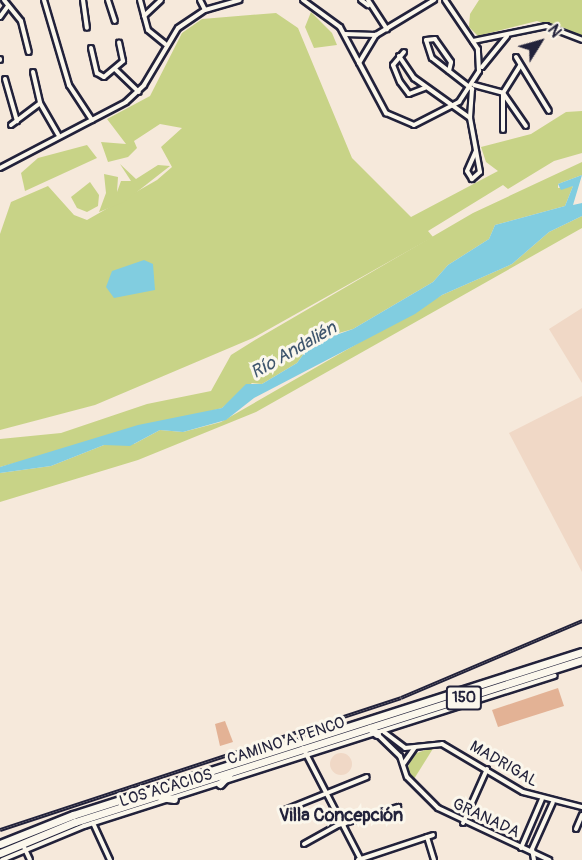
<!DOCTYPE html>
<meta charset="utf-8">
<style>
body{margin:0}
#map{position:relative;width:582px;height:860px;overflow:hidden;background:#f6e9db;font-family:Pangolin,sans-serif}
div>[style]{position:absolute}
.built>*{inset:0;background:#f0d8c6}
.round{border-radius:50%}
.green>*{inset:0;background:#c8d387}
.water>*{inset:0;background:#81cde0}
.building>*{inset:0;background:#e3b295}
.roads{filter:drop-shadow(2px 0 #22223b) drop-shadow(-2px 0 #22223b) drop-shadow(0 2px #22223b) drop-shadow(0 -2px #22223b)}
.street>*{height:4px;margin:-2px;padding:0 2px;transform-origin:2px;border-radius:2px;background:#fbf7ec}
.highway>*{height:7px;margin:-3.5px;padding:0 3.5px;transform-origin:3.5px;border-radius:3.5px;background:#fbf7ec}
.rail>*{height:4px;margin-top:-2px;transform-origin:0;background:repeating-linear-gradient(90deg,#fbf7ec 0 4.5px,#22223b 0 9px);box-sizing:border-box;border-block:2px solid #22223b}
span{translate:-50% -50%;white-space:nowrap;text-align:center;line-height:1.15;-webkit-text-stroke:6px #fbf7ec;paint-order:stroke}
.shield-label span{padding:2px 4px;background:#fbf7ec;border:2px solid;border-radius:4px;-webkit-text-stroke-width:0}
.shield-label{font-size:15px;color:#22223b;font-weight:700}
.street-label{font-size:16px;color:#22223b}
.water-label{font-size:18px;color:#3e556d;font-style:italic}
.neighbourhood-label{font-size:18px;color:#22223b;font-weight:700}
.north{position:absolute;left:510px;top:12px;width:60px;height:60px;-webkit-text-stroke:4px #fbf7ec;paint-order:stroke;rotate:53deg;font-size:16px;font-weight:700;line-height:24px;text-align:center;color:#22223b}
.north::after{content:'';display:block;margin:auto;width:21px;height:27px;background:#22223b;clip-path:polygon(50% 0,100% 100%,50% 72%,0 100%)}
</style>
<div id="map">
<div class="built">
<i style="clip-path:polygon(582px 308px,582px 383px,549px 329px)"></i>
<i style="clip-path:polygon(582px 396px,582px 572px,509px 433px)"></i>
<i class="round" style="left:330px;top:753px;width:22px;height:22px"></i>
</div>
<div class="green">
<i style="clip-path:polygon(479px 0,582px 0,582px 36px,537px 21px,478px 36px,469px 27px,470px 14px)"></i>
<i style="clip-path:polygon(311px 12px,332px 33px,337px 45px,314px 48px,305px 27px)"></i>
<i style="clip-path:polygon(276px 13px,298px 28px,352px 158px,411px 217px,498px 171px,486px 162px,481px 147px,531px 134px,566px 112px,582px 111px,582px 153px,554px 161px,508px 189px,503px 185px,428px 231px,433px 237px,253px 338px,95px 405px,0 430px,0 234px,11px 202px,48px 186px,74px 215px,87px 220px,157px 180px,172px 167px,161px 147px,182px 128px,160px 124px,134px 141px,137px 148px,128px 157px,108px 162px,101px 142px,126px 144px,107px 119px,150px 96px,182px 33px,202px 19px)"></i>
<i style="clip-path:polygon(87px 145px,97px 158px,25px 191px,21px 173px,38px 158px)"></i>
<i style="clip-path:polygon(582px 162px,582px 175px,558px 184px,558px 188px,573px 186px,565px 206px,495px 225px,489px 239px,448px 265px,433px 282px,353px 329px,332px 335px,335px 328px,316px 337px,297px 363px,262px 384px,252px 383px,222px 408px,0 467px,0 439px,61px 433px,147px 404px,211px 391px,231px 355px,255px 340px,473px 213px)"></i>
<i style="clip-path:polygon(120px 164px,136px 179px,158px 165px,170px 166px,124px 202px,99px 212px,106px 193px,104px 174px,118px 177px,117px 192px,121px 181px,131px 181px)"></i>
<i style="clip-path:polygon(90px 182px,99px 195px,98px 206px,87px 212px,77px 208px,71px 197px)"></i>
<i style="clip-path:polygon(582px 216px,582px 228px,256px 412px,138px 460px,0 502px,0 473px,51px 466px,104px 445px,134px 444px,160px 430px,183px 432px,221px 422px,442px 295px,512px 264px,549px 232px)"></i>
<i style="clip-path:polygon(434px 747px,414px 779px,407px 769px,414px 754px)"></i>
</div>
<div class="water">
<i style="clip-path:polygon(582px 175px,573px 205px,582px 203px,582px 216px,549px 232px,512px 264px,442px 295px,415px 314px,254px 398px,226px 420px,183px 432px,160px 430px,130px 446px,104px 445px,51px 466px,0 473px,0 467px,138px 425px,222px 408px,246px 384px,262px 384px,297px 363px,316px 337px,335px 328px,333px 336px,353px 329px,433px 282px,448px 265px,489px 239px,495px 225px,565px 206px,573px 186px,561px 190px,558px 184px)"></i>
<i style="clip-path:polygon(144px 260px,153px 264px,155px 290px,114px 298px,106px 287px,112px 271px)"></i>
</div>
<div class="building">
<i style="clip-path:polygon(558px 688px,564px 706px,498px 727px,492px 710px)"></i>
<i style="clip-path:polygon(225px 721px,233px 742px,220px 746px,215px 724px)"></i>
</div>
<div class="roads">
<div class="street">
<i style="left:4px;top:0;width:27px;rotate:51deg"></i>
<i style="left:21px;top:21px;width:32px;rotate:76deg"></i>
<i style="left:44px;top:0;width:89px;rotate:73.6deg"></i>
<i style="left:69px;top:85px;width:42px;rotate:56.7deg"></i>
<i style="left:83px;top:0;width:28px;rotate:82deg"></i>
<i style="left:108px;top:0;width:22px;rotate:72deg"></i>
<i style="left:140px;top:0;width:31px;rotate:75deg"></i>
<i style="left:148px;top:30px;width:22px;rotate:39deg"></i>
<i style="left:200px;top:0;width:11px;rotate:63deg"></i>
<i style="left:303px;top:0;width:46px;rotate:36.1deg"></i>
<i style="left:340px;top:27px;width:98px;rotate:61.9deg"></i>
<i style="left:386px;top:113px;width:30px;rotate:23deg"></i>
<i style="left:414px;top:125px;width:51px;rotate:-27.1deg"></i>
<i style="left:459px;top:102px;width:37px;rotate:-57deg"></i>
<i style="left:479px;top:71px;width:22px;rotate:-93deg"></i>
<i style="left:478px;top:49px;width:59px;rotate:-124deg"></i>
<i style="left:361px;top:0;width:9px;rotate:36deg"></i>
<i style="left:368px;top:0;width:35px;rotate:57deg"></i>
<i style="left:144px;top:16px;width:23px;rotate:-43deg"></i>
<i style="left:0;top:17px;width:14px;rotate:-54deg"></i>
<i style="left:345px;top:34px;width:31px;rotate:2deg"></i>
<i style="left:473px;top:41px;width:75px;rotate:-11.6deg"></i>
<i style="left:546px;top:26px;width:39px;rotate:21deg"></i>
<i style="left:91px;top:48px;width:26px;rotate:77deg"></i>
<i style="left:97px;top:73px;width:8px;rotate:30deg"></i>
<i style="left:104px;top:77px;width:25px;rotate:-40deg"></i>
<i style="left:123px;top:61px;width:19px;rotate:-102deg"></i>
<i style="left:404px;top:52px;width:17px;rotate:130deg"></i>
<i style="left:393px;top:65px;width:18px;rotate:68deg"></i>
<i style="left:400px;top:82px;width:15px;rotate:53deg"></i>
<i style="left:409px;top:94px;width:17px;rotate:-21deg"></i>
<i style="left:399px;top:56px;width:27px;rotate:56deg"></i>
<i style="left:414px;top:78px;width:69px;rotate:35.5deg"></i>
<i style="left:516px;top:57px;width:63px;rotate:58.6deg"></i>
<i style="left:0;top:59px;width:1px;rotate:90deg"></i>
<i style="left:359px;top:63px;width:33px;rotate:-59deg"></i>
<i style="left:376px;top:35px;width:68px;rotate:-31.1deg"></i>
<i style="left:482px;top:67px;width:40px;rotate:-51deg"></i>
<i style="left:115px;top:69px;width:33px;rotate:44deg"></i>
<i style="left:449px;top:71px;width:9px;rotate:-77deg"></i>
<i style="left:451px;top:62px;width:28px;rotate:-125deg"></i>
<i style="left:435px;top:39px;width:9px;rotate:174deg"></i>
<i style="left:426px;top:40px;width:19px;rotate:72deg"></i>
<i style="left:432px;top:58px;width:51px;rotate:37.8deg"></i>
<i style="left:33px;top:72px;width:32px;rotate:77deg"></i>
<i style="left:40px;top:103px;width:36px;rotate:60deg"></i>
<i style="left:5px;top:79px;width:44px;rotate:74.1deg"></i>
<i style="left:474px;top:85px;width:30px;rotate:15deg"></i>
<i style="left:503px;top:93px;width:40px;rotate:55.1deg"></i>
<i style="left:472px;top:89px;width:29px;rotate:94deg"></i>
<i style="left:470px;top:118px;width:55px;rotate:79.5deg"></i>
<i style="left:480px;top:172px;width:11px;rotate:139deg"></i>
<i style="left:472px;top:179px;width:9px;rotate:-122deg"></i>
<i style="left:467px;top:171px;width:22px;rotate:-66deg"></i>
<i style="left:11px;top:125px;width:36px;rotate:-37deg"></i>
<i style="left:503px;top:130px;width:37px;rotate:-90deg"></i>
<i style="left:503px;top:93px;width:32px;rotate:-58deg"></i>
<i style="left:0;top:168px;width:142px;rotate:-27.6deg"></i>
<i style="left:126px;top:102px;width:25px;rotate:-43deg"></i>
<i style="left:144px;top:85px;width:66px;rotate:-59.2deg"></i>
<i style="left:178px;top:28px;width:32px;rotate:-34deg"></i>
<i style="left:205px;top:10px;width:36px;rotate:-16deg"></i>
<i style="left:384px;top:732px;width:26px;rotate:37deg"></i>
<i style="left:405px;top:748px;width:37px;rotate:-6deg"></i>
<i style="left:442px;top:744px;width:94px;rotate:30.7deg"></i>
<i style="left:523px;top:792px;width:61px;rotate:14.3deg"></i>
<i style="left:377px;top:734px;width:32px;rotate:44deg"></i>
<i style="left:400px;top:756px;width:22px;rotate:72deg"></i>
<i style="left:407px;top:777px;width:44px;rotate:45deg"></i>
<i style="left:438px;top:808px;width:123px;rotate:25.1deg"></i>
<i style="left:303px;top:748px;width:126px;rotate:62.6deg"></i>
<i style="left:404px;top:763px;width:19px;rotate:-55deg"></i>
<i style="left:285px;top:810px;width:88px;rotate:-21.9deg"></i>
<i style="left:93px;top:823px;width:41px;rotate:65.3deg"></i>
<i style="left:463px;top:823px;width:59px;rotate:-66deg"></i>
<i style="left:576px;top:829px;width:15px;rotate:-67deg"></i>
<i style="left:427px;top:837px;width:24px;rotate:73deg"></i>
<i style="left:304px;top:844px;width:39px;rotate:-29deg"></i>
<i style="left:338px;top:825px;width:63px;rotate:-16.7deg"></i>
<i style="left:24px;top:847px;width:14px;rotate:65deg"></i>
<i style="left:521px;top:848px;width:53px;rotate:-66.8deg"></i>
<i style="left:2px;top:860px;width:89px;rotate:-22.5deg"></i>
<i style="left:84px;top:826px;width:494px;rotate:-17.7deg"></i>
<i style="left:358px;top:860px;width:79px;rotate:-18.4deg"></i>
<i style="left:534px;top:860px;width:11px;rotate:-100deg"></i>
<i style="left:532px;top:849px;width:51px;rotate:-65.9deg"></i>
</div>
<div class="highway">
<i style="left:370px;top:728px;width:9px;rotate:41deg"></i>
<i style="left:220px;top:784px;width:13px;rotate:-48deg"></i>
<i style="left:161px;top:797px;width:13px;rotate:9deg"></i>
<i style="left:0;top:844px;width:79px;rotate:-21.7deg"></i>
<i style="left:73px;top:815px;width:534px;rotate:-17.76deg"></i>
<i style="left:0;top:853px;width:81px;rotate:-22.5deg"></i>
<i style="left:75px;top:822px;width:532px;rotate:-17.72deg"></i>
</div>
</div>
<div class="rail">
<i style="left:0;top:830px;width:422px;rotate:-18.2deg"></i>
<i style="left:401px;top:698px;width:197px;rotate:-23deg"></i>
</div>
<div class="shield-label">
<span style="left:464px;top:698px">150</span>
</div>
<div class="street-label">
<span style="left:286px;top:741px;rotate:-18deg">CAMINO A PENCO</span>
<span style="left:504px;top:764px;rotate:30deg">MADRIGAL</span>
<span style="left:166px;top:788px;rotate:-17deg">LOS ACACIOS</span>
<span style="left:486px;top:818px;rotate:25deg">GRANADA</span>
</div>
<div class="water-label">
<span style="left:294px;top:351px;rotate:-30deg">Río Andalién</span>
</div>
<div class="neighbourhood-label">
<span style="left:341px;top:816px">Villa Concepción</span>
</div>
<div class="north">N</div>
</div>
